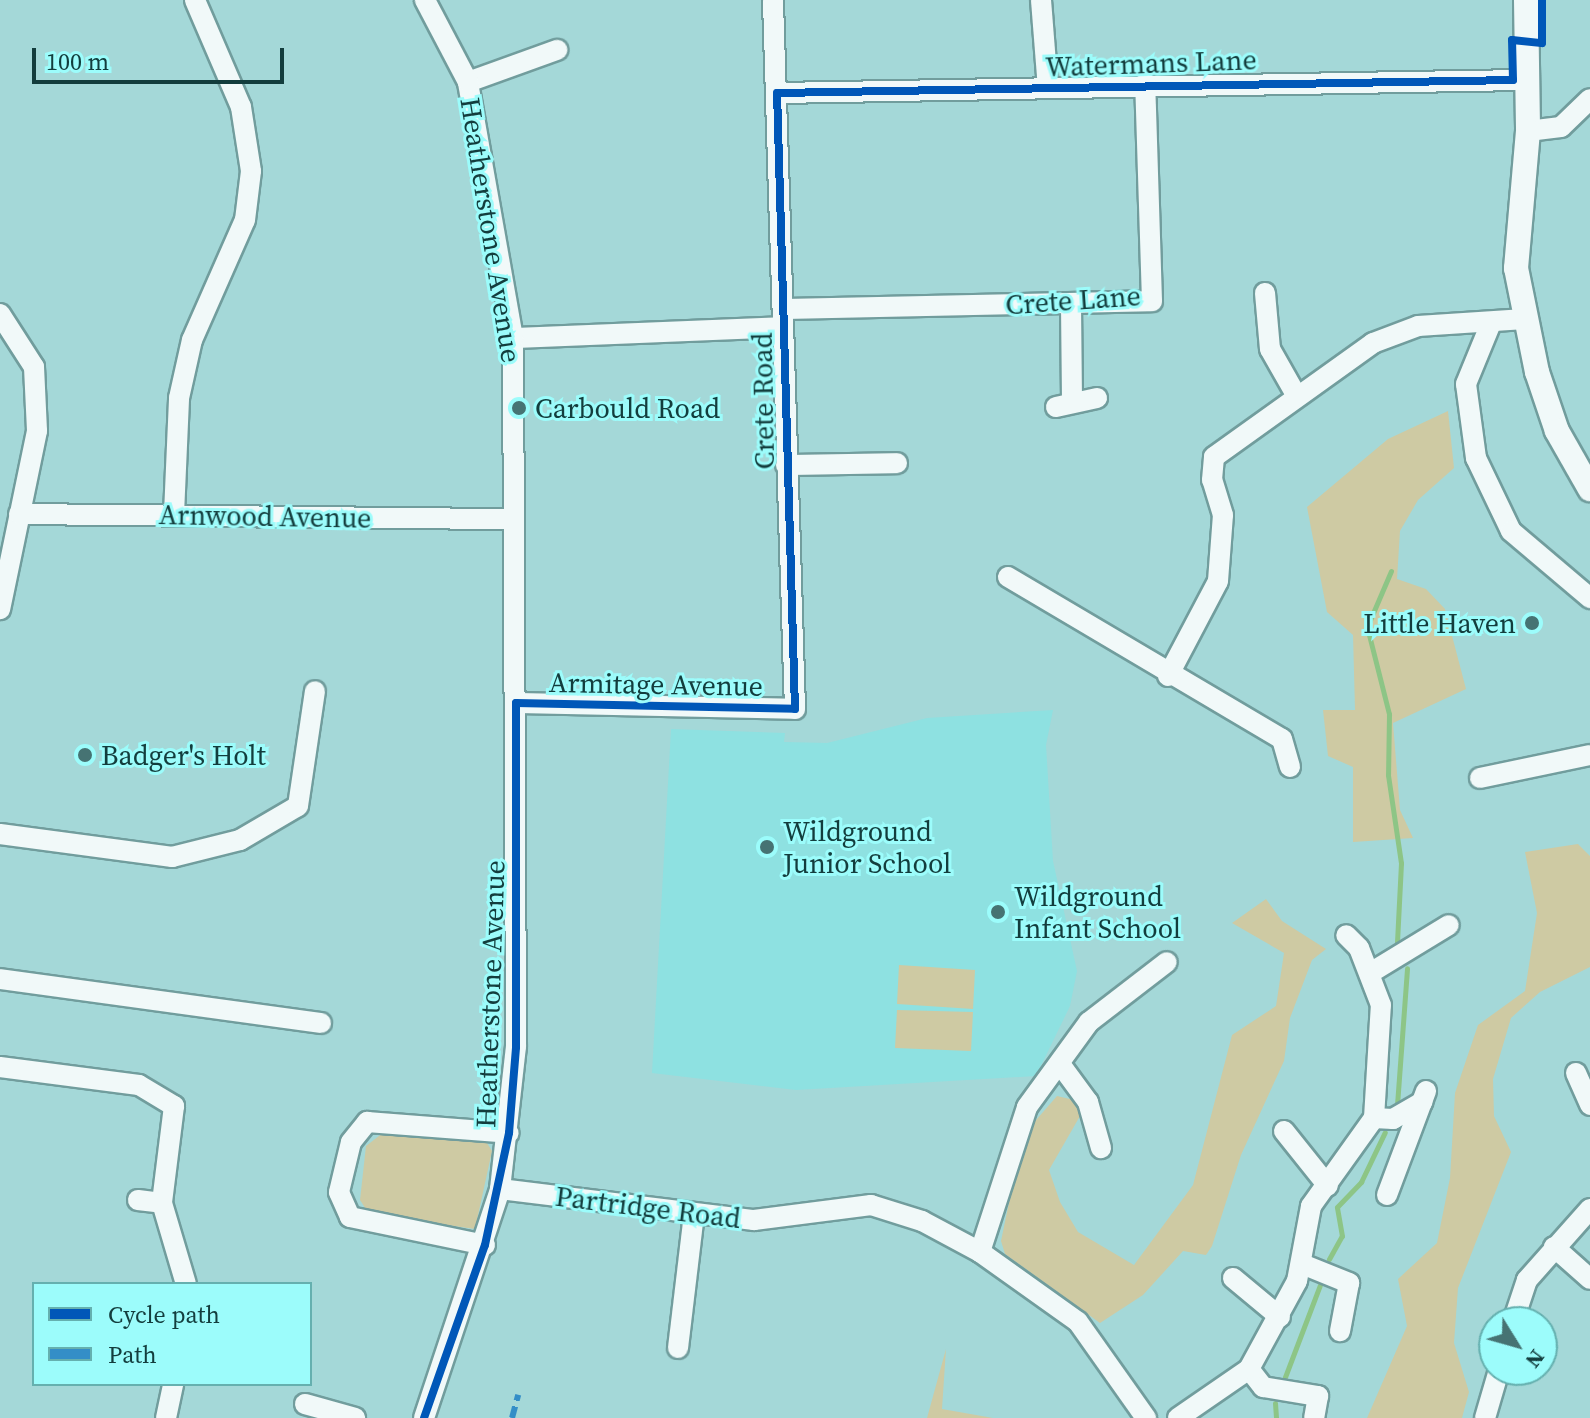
<!DOCTYPE html>
<style>
body{margin:0}
#map{position:relative;width:1590px;height:1418px;overflow:hidden;background:#a4d8d8;font-family:"Source Serif 4",serif}
div>[style]{position:absolute}
.built>*{inset:0;background:#8ee1e1}
.green>*{inset:0;background:#cecaa3}
.stream>*{height:5px;margin:-2.5px;padding:0 2.5px;transform-origin:2.5px;border-radius:2.5px;background:#8dc586}
.roads{filter:drop-shadow(2px 0 #719d9d) drop-shadow(-2px 0 #719d9d) drop-shadow(0 2px #719d9d) drop-shadow(0 -2px #719d9d)}
.minor>*{height:20px;margin:-10px;padding:0 10px;transform-origin:10px;border-radius:10px;background:#f1f9f9}
.tertiary>*{height:24px;margin:-12px;padding:0 12px;transform-origin:12px;border-radius:12px;background:#f1f9f9}
.quiet>*{height:6px;margin-top:-3px;transform-origin:0;background:repeating-linear-gradient(90deg,#348ec7 0 12px,transparent 0 18px)}
.cycleway>*{height:8px;margin:-4px;padding:0 4px;transform-origin:4px;border-radius:4px;background:#0057b8}
.dots>*{width:22px;height:22px;translate:-50% -50%;box-sizing:border-box;border:4px solid #9cfcfb;border-radius:50%}
span{translate:-50% -50%;white-space:nowrap;text-align:center;line-height:1.15;-webkit-text-stroke:6px #9cfcfb;paint-order:stroke}
.street-label{font-size:28px;color:#133d3d}
.poi-label{font-size:28px;color:#133d3d}
.left{translate:0 -50%;text-align:left}
.right{translate:-100% -50%;text-align:right}
.legend{position:absolute;left:32px;top:1282px;width:280px;height:104px;box-sizing:border-box;background:#9cfcfb;border:2px solid #65b0af;margin:0;padding:10px 14px;list-style:none;font-size:24px;color:#133d3d}
.legend li{display:flex;align-items:center;gap:16px;height:40px}
.legend b{width:40px;border:2px solid #65b0af}
.north{position:absolute;left:1478px;top:1306px;width:80px;height:80px;box-sizing:border-box;background:#9cfcfb;border:2px solid #65b0af;border-radius:50%;rotate:127deg;font-size:22px;font-weight:700;line-height:32px;text-align:center;color:#133d3d}
.north::after{content:'';display:block;margin:auto;width:28px;height:36px;background:#467373;clip-path:polygon(50% 0,100% 100%,50% 72%,0 100%)}
.scale{position:absolute;left:32px;top:48px;width:252px;height:36px;box-sizing:border-box;border:4px solid #133d3d;border-top:0;padding-left:10px;font-size:24px;line-height:28px;white-space:nowrap;color:#133d3d;-webkit-text-stroke:6px #9cfcfb;paint-order:stroke}
</style>
<div id="map">
<div class="built">
<i style="clip-path:polygon(1053px 710px,1046px 745px,1053px 861px,1077px 971px,1070px 1006px,1036px 1076px,796px 1090px,652px 1073px,671px 729px,785px 733px,784px 742px,827px 743px,927px 718px)"></i>
</div>
<div class="green">
<i style="clip-path:polygon(1448px 411px,1454px 468px,1418px 500px,1400px 531px,1397px 579px,1426px 589px,1445px 609px,1466px 689px,1393px 723px,1400px 810px,1413px 838px,1353px 842px,1353px 767px,1328px 756px,1323px 710px,1355px 710px,1353px 635px,1327px 612px,1307px 507px,1388px 439px)"></i>
<i style="clip-path:polygon(1578px 844px,1590px 856px,1590px 967px,1540px 992px,1511px 1018px,1493px 1079px,1494px 1116px,1511px 1152px,1458px 1288px,1454px 1343px,1469px 1392px,1462px 1418px,1367px 1418px,1407px 1326px,1398px 1279px,1437px 1243px,1450px 1178px,1455px 1093px,1478px 1025px,1525px 991px,1537px 913px,1525px 852px)"></i>
<i style="clip-path:polygon(1266px 899px,1282px 921px,1326px 949px,1312px 960px,1290px 1018px,1284px 1061px,1241px 1155px,1212px 1246px,1206px 1255px,1183px 1251px,1143px 1295px,1100px 1323px,1005px 1254px,1001px 1241px,1023px 1135px,1057px 1096px,1074px 1100px,1080px 1116px,1049px 1170px,1060px 1202px,1078px 1232px,1134px 1265px,1193px 1185px,1232px 1035px,1276px 1006px,1284px 953px,1232px 923px)"></i>
<i style="clip-path:polygon(899px 965px,975px 970px,973px 1009px,897px 1004px)"></i>
<i style="clip-path:polygon(897px 1010px,973px 1012px,971px 1051px,895px 1048px)"></i>
<i style="clip-path:polygon(388px 1129px,487px 1143px,492px 1151px,475px 1229px,369px 1214px,360px 1200px,366px 1146px)"></i>
<i style="clip-path:polygon(946px 1349px,942px 1409px,993px 1418px,927px 1418px)"></i>
</div>
<div class="stream">
<i style="left:1391px;top:571px;width:61px;rotate:113.2deg"></i>
<i style="left:1367px;top:627px;width:90px;rotate:75.8deg"></i>
<i style="left:1389px;top:714px;width:61px;rotate:90.9deg"></i>
<i style="left:1388px;top:775px;width:89px;rotate:81.6deg"></i>
<i style="left:1401px;top:863px;width:79px;rotate:92.9deg"></i>
<i style="left:1397px;top:1105px;width:137px;rotate:-85.8deg"></i>
<i style="left:1329px;top:1259px;width:26px;rotate:-61deg"></i>
<i style="left:1342px;top:1236px;width:29px;rotate:-100deg"></i>
<i style="left:1337px;top:1207px;width:35px;rotate:-46deg"></i>
<i style="left:1361px;top:1182px;width:55px;rotate:-64.4deg"></i>
<i style="left:1285px;top:1377px;width:98px;rotate:-69.2deg"></i>
<i style="left:1275px;top:1403px;width:15px;rotate:86deg"></i>
</div>
<div class="roads">
<div class="minor">
<i style="left:1041px;top:0;width:88px;rotate:85.5deg"></i>
<i style="left:468px;top:82px;width:95px;rotate:-19.8deg"></i>
<i style="left:777px;top:93px;width:748px;rotate:-1deg"></i>
<i style="left:1528px;top:131px;width:33px;rotate:-7deg"></i>
<i style="left:1561px;top:127px;width:40px;rotate:-44deg"></i>
<i style="left:1265px;top:293px;width:56px;rotate:84.9deg"></i>
<i style="left:1270px;top:349px;width:51px;rotate:60.4deg"></i>
<i style="left:1071px;top:305px;width:97px;rotate:89.4deg"></i>
<i style="left:783px;top:309px;width:369px;rotate:-1.2deg"></i>
<i style="left:1152px;top:301px;width:218px;rotate:-91.8deg"></i>
<i style="left:0;top:314px;width:63px;rotate:57.3deg"></i>
<i style="left:34px;top:367px;width:64px;rotate:87.3deg"></i>
<i style="left:37px;top:431px;width:182px;rotate:101.7deg"></i>
<i style="left:1491px;top:323px;width:66px;rotate:112.3deg"></i>
<i style="left:1466px;top:384px;width:75px;rotate:82.3deg"></i>
<i style="left:1476px;top:458px;width:81px;rotate:64.4deg"></i>
<i style="left:1511px;top:531px;width:104px;rotate:40.3deg"></i>
<i style="left:513px;top:338px;width:270px;rotate:-2.3deg"></i>
<i style="left:1056px;top:407px;width:42px;rotate:-12.4deg"></i>
<i style="left:786px;top:465px;width:111px;rotate:-1deg"></i>
<i style="left:19px;top:514px;width:493px;rotate:0.6deg"></i>
<i style="left:174px;top:514px;width:116px;rotate:-87.5deg"></i>
<i style="left:179px;top:398px;width:59px;rotate:-77.4deg"></i>
<i style="left:192px;top:340px;width:131px;rotate:-66.2deg"></i>
<i style="left:245px;top:220px;width:49px;rotate:-83deg"></i>
<i style="left:251px;top:171px;width:65px;rotate:-98.9deg"></i>
<i style="left:241px;top:107px;width:116px;rotate:-113.3deg"></i>
<i style="left:1008px;top:577px;width:318px;rotate:30.6deg"></i>
<i style="left:1282px;top:739px;width:29px;rotate:74deg"></i>
<i style="left:1168px;top:676px;width:107px;rotate:-62.2deg"></i>
<i style="left:1218px;top:581px;width:66px;rotate:-85.7deg"></i>
<i style="left:1223px;top:515px;width:37px;rotate:-107deg"></i>
<i style="left:1212px;top:480px;width:23px;rotate:-85deg"></i>
<i style="left:1214px;top:457px;width:196px;rotate:-35.6deg"></i>
<i style="left:1373px;top:343px;width:48px;rotate:-20.7deg"></i>
<i style="left:1418px;top:326px;width:107px;rotate:-3.7deg"></i>
<i style="left:516px;top:703px;width:279px;rotate:1.2deg"></i>
<i style="left:795px;top:709px;width:709px;rotate:-91.78deg"></i>
<i style="left:1480px;top:778px;width:112px;rotate:-11.8deg"></i>
<i style="left:0;top:834px;width:174px;rotate:7.6deg"></i>
<i style="left:172px;top:857px;width:70px;rotate:-14deg"></i>
<i style="left:240px;top:840px;width:67px;rotate:-30.4deg"></i>
<i style="left:298px;top:806px;width:116px;rotate:-81.6deg"></i>
<i style="left:1370px;top:973px;width:92px;rotate:-31.3deg"></i>
<i style="left:0;top:979px;width:324px;rotate:7.8deg"></i>
<i style="left:1060px;top:1064px;width:47px;rotate:53.6deg"></i>
<i style="left:1088px;top:1102px;width:48px;rotate:74.2deg"></i>
<i style="left:0;top:1067px;width:140px;rotate:7.4deg"></i>
<i style="left:139px;top:1085px;width:41px;rotate:31deg"></i>
<i style="left:174px;top:1106px;width:98px;rotate:97.1deg"></i>
<i style="left:162px;top:1203px;width:84px;rotate:73.5deg"></i>
<i style="left:1576px;top:1073px;width:35px;rotate:66deg"></i>
<i style="left:1374px;top:1118px;width:19px;rotate:3deg"></i>
<i style="left:1393px;top:1119px;width:34px;rotate:-30deg"></i>
<i style="left:1284px;top:1131px;width:70px;rotate:51.3deg"></i>
<i style="left:500px;top:1189px;width:256px;rotate:7deg"></i>
<i style="left:754px;top:1220px;width:118px;rotate:-7.3deg"></i>
<i style="left:871px;top:1205px;width:53px;rotate:17.4deg"></i>
<i style="left:922px;top:1221px;width:66px;rotate:28.1deg"></i>
<i style="left:980px;top:1252px;width:120px;rotate:35.5deg"></i>
<i style="left:1078px;top:1322px;width:118px;rotate:54.7deg"></i>
<i style="left:1387px;top:1195px;width:111px;rotate:-69.4deg"></i>
<i style="left:138px;top:1200px;width:24px;rotate:7deg"></i>
<i style="left:485px;top:1245px;width:138px;rotate:-168.3deg"></i>
<i style="left:350px;top:1217px;width:27px;rotate:-114deg"></i>
<i style="left:339px;top:1192px;width:51px;rotate:-76.5deg"></i>
<i style="left:351px;top:1142px;width:26px;rotate:-51deg"></i>
<i style="left:367px;top:1122px;width:142px;rotate:4.4deg"></i>
<i style="left:1554px;top:1247px;width:48px;rotate:41.6deg"></i>
<i style="left:980px;top:1252px;width:152px;rotate:-72deg"></i>
<i style="left:1027px;top:1107px;width:105px;rotate:-53.9deg"></i>
<i style="left:1089px;top:1022px;width:98px;rotate:-37.6deg"></i>
<i style="left:1302px;top:1264px;width:51px;rotate:22deg"></i>
<i style="left:1349px;top:1283px;width:49px;rotate:100.6deg"></i>
<i style="left:1233px;top:1278px;width:61px;rotate:39.7deg"></i>
<i style="left:1513px;top:1322px;width:44px;rotate:-71.6deg"></i>
<i style="left:1527px;top:1280px;width:95px;rotate:-48.4deg"></i>
<i style="left:678px;top:1348px;width:135px;rotate:-83.2deg"></i>
<i style="left:1249px;top:1369px;width:23px;rotate:52deg"></i>
<i style="left:1263px;top:1387px;width:56px;rotate:9.3deg"></i>
<i style="left:1318px;top:1396px;width:22px;rotate:100deg"></i>
<i style="left:305px;top:1404px;width:52px;rotate:15.6deg"></i>
<i style="left:166px;top:1418px;width:35px;rotate:-78deg"></i>
<i style="left:424px;top:1418px;width:241px;rotate:-71.6deg"></i>
<i style="left:500px;top:1189px;width:143px;rotate:-83.6deg"></i>
<i style="left:516px;top:1047px;width:709px;rotate:-90.24deg"></i>
<i style="left:513px;top:338px;width:260px;rotate:-100deg"></i>
<i style="left:468px;top:82px;width:93px;rotate:-117.7deg"></i>
<i style="left:1178px;top:1418px;width:86px;rotate:-34.6deg"></i>
<i style="left:1249px;top:1369px;width:100px;rotate:-61.4deg"></i>
<i style="left:1297px;top:1281px;width:76px;rotate:-79.4deg"></i>
<i style="left:1311px;top:1206px;width:108px;rotate:-54.4deg"></i>
<i style="left:1374px;top:1118px;width:113px;rotate:-86.5deg"></i>
<i style="left:1381px;top:1005px;width:61px;rotate:-111.1deg"></i>
<i style="left:1359px;top:948px;width:18px;rotate:-135deg"></i>
<i style="left:1485px;top:1418px;width:50px;rotate:-73.7deg"></i>
</div>
<div class="tertiary">
<i style="left:1526px;top:0;width:131px;rotate:89.1deg"></i>
<i style="left:1528px;top:131px;width:138px;rotate:95deg"></i>
<i style="left:1516px;top:268px;width:106px;rotate:78.6deg"></i>
<i style="left:1537px;top:372px;width:62px;rotate:71.3deg"></i>
<i style="left:1557px;top:431px;width:67px;rotate:60.4deg"></i>
</div>
</div>
<div class="quiet">
<i style="left:512px;top:1418px;width:24px;rotate:-75deg"></i>
</div>
<div class="cycleway">
<i style="left:424px;top:1418px;width:183px;rotate:-70.6deg"></i>
<i style="left:485px;top:1245px;width:115px;rotate:-77.9deg"></i>
<i style="left:509px;top:1133px;width:86px;rotate:-85.3deg"></i>
<i style="left:516px;top:1047px;width:344px;rotate:-90deg"></i>
<i style="left:516px;top:703px;width:279px;rotate:1.2deg"></i>
<i style="left:795px;top:709px;width:616px;rotate:-91.67deg"></i>
<i style="left:777px;top:93px;width:736px;rotate:-1.01deg"></i>
<i style="left:1513px;top:80px;width:40px;rotate:-91.4deg"></i>
<i style="left:1512px;top:40px;width:30px;rotate:6deg"></i>
<i style="left:1542px;top:43px;width:43px;rotate:-90deg"></i>
</div>
<div class="dots">
<i style="left:519px;top:408px;background:#467373"></i>
<i style="left:1532px;top:623px;background:#467373"></i>
<i style="left:85px;top:755px;background:#467373"></i>
<i style="left:767px;top:847px;background:#467373"></i>
<i style="left:998px;top:912px;background:#467373"></i>
</div>
<div class="street-label">
<span style="left:1151px;top:63px;rotate:-2deg">Watermans Lane</span>
<span style="left:491px;top:230px;rotate:81deg">Heatherstone Avenue</span>
<span style="left:1073px;top:300px;rotate:-4deg">Crete Lane</span>
<span style="left:763px;top:401px;rotate:-91deg">Crete Road</span>
<span style="left:265px;top:516px;rotate:1deg">Arnwood Avenue</span>
<span style="left:656px;top:684px;rotate:1deg">Armitage Avenue</span>
<span style="left:490px;top:994px;rotate:-88deg">Heatherstone Avenue</span>
<span style="left:648px;top:1207px;rotate:7deg">Partridge Road</span>
</div>
<div class="poi-label">
<span class="left" style="left:535px;top:408px">Carbould Road</span>
<span class="right" style="left:1516px;top:623px">Little Haven</span>
<span class="left" style="left:101px;top:755px">Badger's Holt</span>
<span class="left" style="left:783px;top:847px">Wildground<br>Junior School</span>
<span class="left" style="left:1014px;top:912px">Wildground<br>Infant School</span>
</div>
<ul class="legend">
<li><b style="height:10px;background:#0057b8"></b>Cycle path</li>
<li><b style="height:10px;background:#348ec7"></b>Path</li>
</ul>
<div class="north">N</div>
<div class="scale">100 m</div>
</div>
